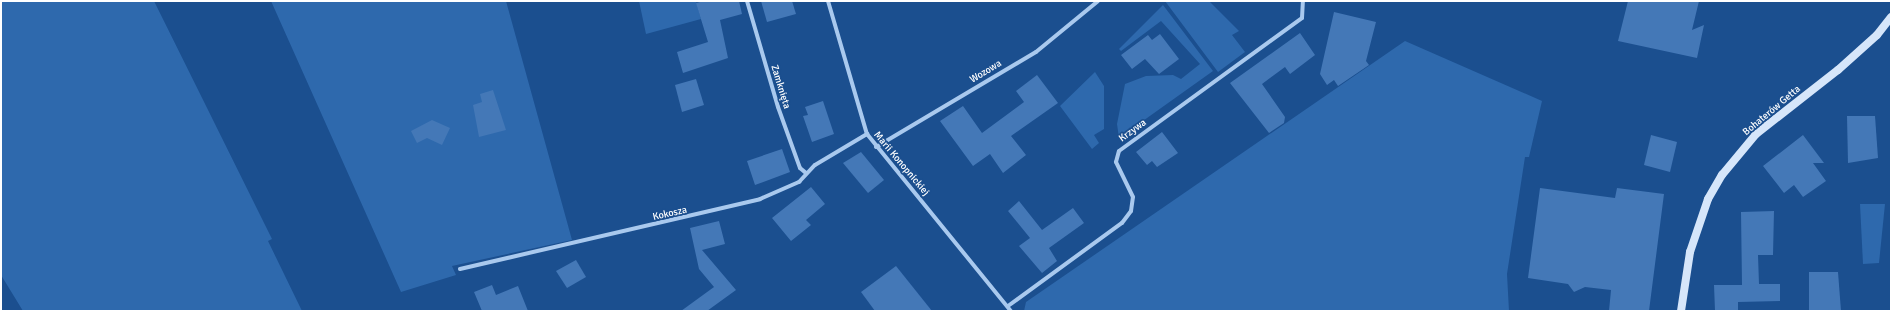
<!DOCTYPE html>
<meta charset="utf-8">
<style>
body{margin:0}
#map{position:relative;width:1892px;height:312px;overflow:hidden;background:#1b4f8f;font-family:Signika,sans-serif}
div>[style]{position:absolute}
.green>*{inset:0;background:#2e69ad}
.building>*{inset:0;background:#4478b7}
.street>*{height:4px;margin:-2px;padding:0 2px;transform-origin:2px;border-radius:2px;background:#a9c9ee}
.secondary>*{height:8px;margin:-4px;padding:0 4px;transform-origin:4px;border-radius:4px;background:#d6e6fa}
span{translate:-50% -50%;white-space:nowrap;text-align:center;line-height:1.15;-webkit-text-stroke:3.5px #1b4f8f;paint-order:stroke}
.street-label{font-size:10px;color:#fff}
.frame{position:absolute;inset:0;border:2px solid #fff;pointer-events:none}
</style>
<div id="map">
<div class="green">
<i style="clip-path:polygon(1px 1px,154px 1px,272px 239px,268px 241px,302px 311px,23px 311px,1px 275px)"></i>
<i style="clip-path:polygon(271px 1px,506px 1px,572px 240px,452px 266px,456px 275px,401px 292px)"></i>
<i style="clip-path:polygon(639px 1px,696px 1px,701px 19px,646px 34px)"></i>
<i style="clip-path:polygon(1165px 1px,1209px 1px,1239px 31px,1232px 35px,1245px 52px,1218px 72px)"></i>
<i style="clip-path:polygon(1163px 5px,1213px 71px,1119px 138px,1117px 124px,1125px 84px,1146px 76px,1173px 75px,1181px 79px,1200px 64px,1161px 21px,1121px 51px,1119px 49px)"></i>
<i style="clip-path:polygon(1405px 41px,1542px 101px,1529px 157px,1525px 157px,1507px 274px,1509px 311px,1024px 311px,1026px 302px)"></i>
<i style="clip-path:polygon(1095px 72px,1104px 86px,1104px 129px,1094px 135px,1099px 143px,1092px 149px,1060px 106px)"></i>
<i style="clip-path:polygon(1860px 204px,1885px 204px,1879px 263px,1863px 264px)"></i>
</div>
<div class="building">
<i style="clip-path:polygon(704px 1px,739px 1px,742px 14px,720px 20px,728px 58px,683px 73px,677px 52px,708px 42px,696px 3px)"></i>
<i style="clip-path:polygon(761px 1px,792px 1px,796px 14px,767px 22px)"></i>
<i style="clip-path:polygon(1628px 1px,1699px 1px,1692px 30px,1704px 25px,1697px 58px,1618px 41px)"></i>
<i style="clip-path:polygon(1334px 12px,1376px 22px,1366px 61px,1369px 65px,1338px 86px,1334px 80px,1327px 85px,1320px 74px)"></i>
<i style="clip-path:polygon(1300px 33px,1315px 55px,1290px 74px,1285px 67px,1262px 84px,1285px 117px,1284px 123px,1269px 133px,1230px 83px)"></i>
<i style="clip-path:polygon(1160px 34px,1179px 59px,1159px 74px,1145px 59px,1132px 69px,1121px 55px,1148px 35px,1152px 40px)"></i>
<i style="clip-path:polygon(1037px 75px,1058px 103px,1011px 136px,1026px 155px,1003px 173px,990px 154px,973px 166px,940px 121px,963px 106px,982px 133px,1024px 102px,1016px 91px)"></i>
<i style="clip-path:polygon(696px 79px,704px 105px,682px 112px,675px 85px)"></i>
<i style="clip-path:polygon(493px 90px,506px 130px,479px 137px,473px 105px,482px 102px,480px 94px)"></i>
<i style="clip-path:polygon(823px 101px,834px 134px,812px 142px,803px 116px,808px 115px,805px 107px)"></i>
<i style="clip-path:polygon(1847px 116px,1875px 116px,1878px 158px,1848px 163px)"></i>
<i style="clip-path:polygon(432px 120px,450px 128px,442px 145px,427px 138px,417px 143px,411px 131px)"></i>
<i style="clip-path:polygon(1162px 132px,1178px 153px,1157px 167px,1152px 161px,1147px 165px,1136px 152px)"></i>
<i style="clip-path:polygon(1651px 135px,1677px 142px,1670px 172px,1644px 165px)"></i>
<i style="clip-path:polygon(1803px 135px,1824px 163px,1813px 163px,1826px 181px,1803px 197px,1794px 185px,1784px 193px,1763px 166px)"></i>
<i style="clip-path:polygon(782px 149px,790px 172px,755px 185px,747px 161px)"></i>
<i style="clip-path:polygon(861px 152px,884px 180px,868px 193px,843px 163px)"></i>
<i style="clip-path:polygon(811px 187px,825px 204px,806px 220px,811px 225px,791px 241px,772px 218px)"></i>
<i style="clip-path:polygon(1540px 188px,1615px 198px,1617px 188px,1664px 194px,1649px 311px,1609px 311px,1611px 290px,1585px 287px,1574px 292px,1568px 284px,1528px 278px)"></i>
<i style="clip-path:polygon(1019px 201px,1042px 230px,1073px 208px,1084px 223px,1049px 248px,1057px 261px,1042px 273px,1019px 246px,1030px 238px,1008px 211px)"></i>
<i style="clip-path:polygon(1774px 211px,1773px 255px,1758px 255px,1759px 284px,1780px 284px,1780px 301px,1738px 302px,1738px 311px,1715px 311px,1714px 285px,1742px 285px,1741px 212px)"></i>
<i style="clip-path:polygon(719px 221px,725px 244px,702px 250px,736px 290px,707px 311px,681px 311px,714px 287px,699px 269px,690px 228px)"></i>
<i style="clip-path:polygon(576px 260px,586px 277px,567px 288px,556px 271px)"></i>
<i style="clip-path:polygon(896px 266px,932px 311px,875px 311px,861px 292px)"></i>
<i style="clip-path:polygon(1809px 272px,1838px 272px,1841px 311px,1809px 311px)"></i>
<i style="clip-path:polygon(492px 285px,496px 295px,518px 286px,528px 311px,482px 311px,474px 292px)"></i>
</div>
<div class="street">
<i style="left:747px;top:1px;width:110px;rotate:73.7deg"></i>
<i style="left:778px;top:107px;width:65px;rotate:70.2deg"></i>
<i style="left:800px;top:168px;width:8px;rotate:40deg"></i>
<i style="left:828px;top:1px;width:139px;rotate:73.7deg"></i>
<i style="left:867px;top:134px;width:228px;rotate:50.9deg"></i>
<i style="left:876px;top:147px;width:186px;rotate:-30.7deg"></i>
<i style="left:1036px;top:52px;width:80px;rotate:-39.4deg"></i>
<i style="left:460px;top:269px;width:308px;rotate:-13.1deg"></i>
<i style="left:760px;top:199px;width:43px;rotate:-23.6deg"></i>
<i style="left:799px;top:182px;width:23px;rotate:-47deg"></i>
<i style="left:815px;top:165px;width:61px;rotate:-30.8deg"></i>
<i style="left:1008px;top:306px;width:141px;rotate:-36.1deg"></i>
<i style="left:1122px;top:223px;width:15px;rotate:-53deg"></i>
<i style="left:1131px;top:211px;width:14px;rotate:-82deg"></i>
<i style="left:1133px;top:197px;width:39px;rotate:-116deg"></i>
<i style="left:1116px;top:162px;width:11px;rotate:-75deg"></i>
<i style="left:1119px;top:151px;width:226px;rotate:-36deg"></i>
<i style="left:1302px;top:18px;width:17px;rotate:-87deg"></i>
</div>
<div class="secondary">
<i style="left:1681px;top:311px;width:60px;rotate:-81.3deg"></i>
<i style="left:1690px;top:252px;width:56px;rotate:-71.2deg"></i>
<i style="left:1708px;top:199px;width:28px;rotate:-60deg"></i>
<i style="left:1722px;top:175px;width:53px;rotate:-50.3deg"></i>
<i style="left:1756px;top:134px;width:104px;rotate:-38deg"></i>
<i style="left:1838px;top:70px;width:52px;rotate:-41.9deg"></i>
<i style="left:1877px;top:35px;width:23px;rotate:-52deg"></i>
</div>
<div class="street-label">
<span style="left:986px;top:72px;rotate:-31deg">Wozowa</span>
<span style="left:780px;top:87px;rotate:73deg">Zamknięta</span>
<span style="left:1772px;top:111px;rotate:-40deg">Bohaterów Getta</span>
<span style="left:1133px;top:131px;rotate:-36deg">Krzywa</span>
<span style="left:901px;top:164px;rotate:50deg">Marii Konopnickiej</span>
<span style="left:670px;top:214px;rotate:-13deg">Kokosza</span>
</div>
<div class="frame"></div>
</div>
